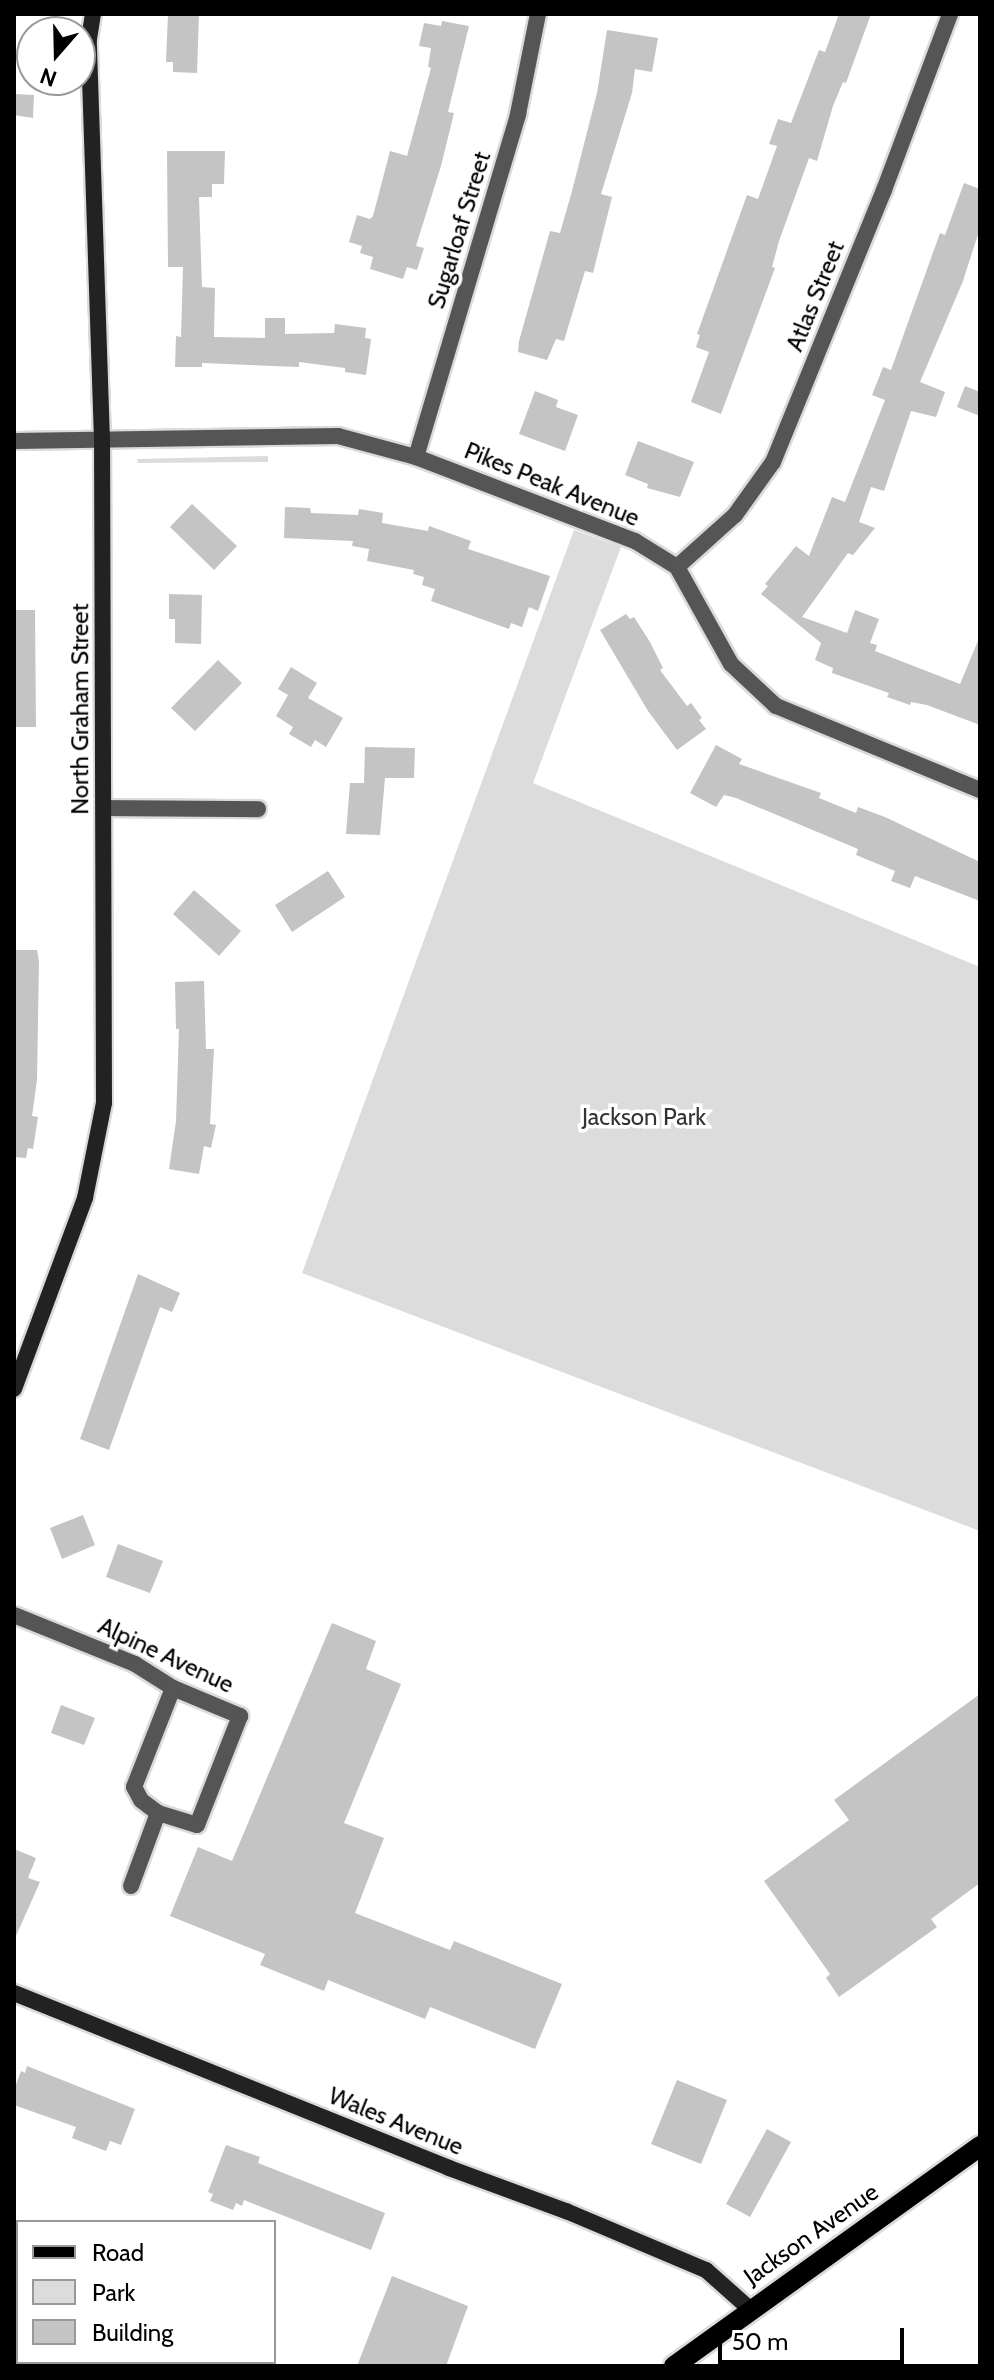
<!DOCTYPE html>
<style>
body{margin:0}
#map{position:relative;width:994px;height:2380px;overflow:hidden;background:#fff;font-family:Cabin,sans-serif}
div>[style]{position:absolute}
.green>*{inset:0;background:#dcdcdc}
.building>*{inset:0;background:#c4c4c4}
.roads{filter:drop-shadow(2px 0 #dbdbdb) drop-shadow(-2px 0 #dbdbdb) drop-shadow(0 2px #dbdbdb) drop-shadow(0 -2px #dbdbdb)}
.street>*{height:16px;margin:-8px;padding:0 8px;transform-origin:8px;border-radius:8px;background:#555}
.secondary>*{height:16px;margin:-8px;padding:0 8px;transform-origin:8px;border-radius:8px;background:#222}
.primary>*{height:20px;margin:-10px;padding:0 10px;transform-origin:10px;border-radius:10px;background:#000}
span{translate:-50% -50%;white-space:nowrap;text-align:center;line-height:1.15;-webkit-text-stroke:7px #fff;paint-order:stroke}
.street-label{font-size:24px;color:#000}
.park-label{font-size:24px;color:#333}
.frame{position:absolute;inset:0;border:16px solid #000;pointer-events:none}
.legend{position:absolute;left:16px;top:2220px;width:260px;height:144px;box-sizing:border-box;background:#fff;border:2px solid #999;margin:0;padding:10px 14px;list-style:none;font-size:24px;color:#000}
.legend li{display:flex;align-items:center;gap:16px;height:40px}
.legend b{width:40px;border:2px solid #999}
.north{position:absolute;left:16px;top:16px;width:80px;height:80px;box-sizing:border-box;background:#fff;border:2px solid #999;border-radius:50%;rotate:200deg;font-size:22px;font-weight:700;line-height:32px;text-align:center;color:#000}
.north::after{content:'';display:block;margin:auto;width:28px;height:36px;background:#000;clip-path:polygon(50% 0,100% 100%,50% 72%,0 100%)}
.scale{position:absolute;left:718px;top:2328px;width:186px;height:36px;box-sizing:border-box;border:4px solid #000;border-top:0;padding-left:10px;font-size:24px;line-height:28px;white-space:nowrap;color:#000;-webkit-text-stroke:6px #fff;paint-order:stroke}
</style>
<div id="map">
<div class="green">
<i style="clip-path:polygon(268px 456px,268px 462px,138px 463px,137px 459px)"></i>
<i style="clip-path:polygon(574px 530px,621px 547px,533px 783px,980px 967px,980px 1531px,302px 1273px)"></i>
</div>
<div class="building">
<i style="clip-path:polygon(168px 14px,199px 14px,197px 73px,173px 72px,173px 62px,166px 62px)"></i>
<i style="clip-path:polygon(839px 14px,871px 14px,846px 83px,843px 82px,833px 106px,817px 161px,809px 158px,779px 241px,772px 267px,775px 268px,721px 414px,691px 402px,709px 352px,696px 347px,700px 335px,697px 334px,747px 195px,758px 199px,777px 146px,769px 144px,778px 119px,791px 123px,819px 50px,825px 52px)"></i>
<i style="clip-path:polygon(442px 21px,469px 26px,448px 112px,454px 113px,441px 166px,416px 246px,424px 248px,417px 270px,407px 267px,403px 279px,370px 269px,373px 257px,360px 253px,362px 246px,349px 242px,357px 215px,370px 219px,373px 216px,390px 151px,407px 156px,431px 68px,428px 67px,431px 48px,419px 46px,424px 23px,441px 26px)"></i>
<i style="clip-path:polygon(607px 30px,658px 38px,652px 72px,635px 69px,632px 93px,601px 194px,612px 197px,593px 273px,585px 271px,564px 341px,556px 339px,547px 360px,518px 352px,519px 341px,550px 231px,560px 233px,572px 191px,597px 93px)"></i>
<i style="clip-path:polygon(14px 94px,34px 95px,33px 118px,14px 115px)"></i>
<i style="clip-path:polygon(167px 151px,225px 151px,224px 184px,212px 184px,212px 197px,199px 197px,202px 287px,215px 288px,214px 337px,265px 338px,265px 318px,285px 318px,285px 334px,334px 333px,335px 324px,366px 328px,365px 338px,371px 339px,366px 375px,345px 372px,345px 368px,299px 362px,299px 367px,202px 363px,202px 367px,175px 367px,176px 336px,181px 337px,183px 267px,168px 267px)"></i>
<i style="clip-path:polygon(964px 183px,980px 189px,980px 228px,963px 281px,920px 382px,945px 392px,936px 417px,911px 411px,884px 491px,871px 487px,859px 522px,875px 528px,853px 555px,848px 553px,802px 617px,847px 633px,855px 610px,879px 619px,870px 643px,877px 645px,875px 651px,960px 684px,980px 636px,980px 725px,927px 705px,911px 702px,910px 705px,887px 697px,889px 693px,832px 673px,833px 668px,815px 660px,821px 643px,761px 594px,768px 586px,765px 584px,796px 546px,809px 556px,832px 497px,845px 502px,885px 400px,872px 395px,883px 367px,891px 370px,940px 233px,945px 235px)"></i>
<i style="clip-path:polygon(965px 386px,980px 392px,980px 416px,957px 407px)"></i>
<i style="clip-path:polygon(535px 391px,558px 400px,556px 407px,578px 415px,565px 451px,519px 434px)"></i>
<i style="clip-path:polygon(638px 441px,694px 462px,680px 497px,647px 488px,648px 484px,625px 475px)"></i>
<i style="clip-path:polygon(192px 504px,237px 546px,214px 570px,170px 527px)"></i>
<i style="clip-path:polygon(285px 507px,310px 508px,311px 513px,358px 515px,359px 509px,383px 513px,382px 523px,428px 531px,429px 526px,471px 541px,468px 549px,550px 576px,538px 611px,529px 607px,522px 627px,511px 623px,509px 629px,431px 601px,435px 589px,422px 585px,424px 577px,413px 574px,414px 570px,367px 561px,369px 549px,352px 546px,353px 541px,284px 538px)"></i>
<i style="clip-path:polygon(169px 594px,202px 595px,201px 644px,175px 643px,175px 619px,169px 619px)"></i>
<i style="clip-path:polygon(14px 610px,35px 610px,36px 727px,14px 727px)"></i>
<i style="clip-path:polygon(626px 614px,630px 619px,634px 617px,650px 642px,663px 668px,660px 670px,687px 706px,691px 703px,702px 718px,699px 720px,706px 729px,677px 750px,648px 711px,600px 630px)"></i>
<i style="clip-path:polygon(218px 660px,242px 683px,195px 731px,171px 708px)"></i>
<i style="clip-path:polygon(291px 667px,317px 683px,308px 698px,343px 718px,326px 747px,315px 740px,311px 747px,289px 734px,293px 727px,276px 716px,288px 695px,278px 689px)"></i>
<i style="clip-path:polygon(716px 745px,742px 759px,739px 764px,821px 793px,819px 798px,856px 813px,858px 807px,885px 817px,980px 862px,980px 901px,915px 876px,910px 888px,891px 881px,895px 871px,856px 855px,858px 849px,736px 798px,724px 795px,716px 807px,690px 793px)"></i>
<i style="clip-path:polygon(365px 747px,415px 748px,414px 778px,385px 778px,380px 835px,346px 834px,350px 783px,364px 783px)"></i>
<i style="clip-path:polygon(328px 871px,345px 897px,292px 932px,275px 905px)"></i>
<i style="clip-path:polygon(194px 890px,241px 931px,219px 956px,173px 914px)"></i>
<i style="clip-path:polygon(14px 950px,37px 950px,39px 961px,37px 1080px,32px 1116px,38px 1117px,33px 1149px,28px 1148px,26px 1158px,14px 1157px)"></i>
<i style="clip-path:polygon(204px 981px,206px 1049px,214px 1049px,210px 1124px,216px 1125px,211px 1148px,204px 1146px,199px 1174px,169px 1169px,176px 1121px,179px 1029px,176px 1029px,175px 982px)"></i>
<i style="clip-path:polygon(138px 1274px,180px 1293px,172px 1312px,160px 1307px,109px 1450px,80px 1439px)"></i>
<i style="clip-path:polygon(83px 1515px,95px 1545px,62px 1559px,50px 1528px)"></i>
<i style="clip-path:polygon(118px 1544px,163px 1561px,150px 1593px,106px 1577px)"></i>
<i style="clip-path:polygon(332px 1623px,376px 1641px,366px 1669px,401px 1684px,344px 1823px,384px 1838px,355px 1913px,450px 1950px,454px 1941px,562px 1984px,535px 2049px,430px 2007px,425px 2019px,328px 1980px,324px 1991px,260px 1965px,265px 1954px,170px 1916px,198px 1847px,232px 1861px)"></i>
<i style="clip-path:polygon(980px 1694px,980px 1883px,931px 1919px,937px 1927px,839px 1997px,826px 1978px,830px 1974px,764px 1881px,849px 1820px,834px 1800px)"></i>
<i style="clip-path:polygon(61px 1705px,95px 1718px,84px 1745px,51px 1733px)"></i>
<i style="clip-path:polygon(14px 1849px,36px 1858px,28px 1878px,40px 1882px,15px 1938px)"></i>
<i style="clip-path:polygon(27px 2066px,135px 2109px,121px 2145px,110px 2141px,106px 2151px,72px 2138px,76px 2127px,14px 2105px,14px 2090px,21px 2071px,25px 2073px)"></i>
<i style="clip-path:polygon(677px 2080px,727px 2100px,701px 2164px,651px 2144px)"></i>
<i style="clip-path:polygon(767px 2129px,791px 2142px,750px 2217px,726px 2204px)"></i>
<i style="clip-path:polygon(226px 2145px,260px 2157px,258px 2163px,385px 2213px,371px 2250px,244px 2200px,242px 2206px,236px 2203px,233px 2210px,210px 2201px,213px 2194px,208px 2192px)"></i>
<i style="clip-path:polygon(392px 2276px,468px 2306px,446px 2366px,357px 2366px)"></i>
</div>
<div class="roads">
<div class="street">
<i style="left:14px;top:441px;width:324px;rotate:-0.9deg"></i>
<i style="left:338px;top:436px;width:81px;rotate:15.1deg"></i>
<i style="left:416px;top:457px;width:235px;rotate:21deg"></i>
<i style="left:635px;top:541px;width:49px;rotate:31.8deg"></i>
<i style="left:677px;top:567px;width:111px;rotate:60.9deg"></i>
<i style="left:731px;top:664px;width:62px;rotate:43deg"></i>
<i style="left:776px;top:706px;width:221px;rotate:22.4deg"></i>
<i style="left:416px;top:457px;width:358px;rotate:-73.4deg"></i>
<i style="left:518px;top:114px;width:102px;rotate:-78.7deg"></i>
<i style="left:677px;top:567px;width:78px;rotate:-41.9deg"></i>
<i style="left:735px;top:515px;width:65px;rotate:-54.4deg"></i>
<i style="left:773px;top:462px;width:294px;rotate:-67.8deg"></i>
<i style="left:884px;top:190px;width:188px;rotate:-69.4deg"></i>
<i style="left:104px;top:808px;width:154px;rotate:0.4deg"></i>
<i style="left:14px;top:1615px;width:131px;rotate:22deg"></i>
<i style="left:135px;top:1664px;width:45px;rotate:32.3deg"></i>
<i style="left:173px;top:1688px;width:73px;rotate:22.7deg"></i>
<i style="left:240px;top:1716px;width:117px;rotate:111.5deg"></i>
<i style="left:197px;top:1825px;width:41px;rotate:-162.9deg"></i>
<i style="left:131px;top:1886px;width:78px;rotate:-69.7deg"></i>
<i style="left:158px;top:1813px;width:21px;rotate:-143deg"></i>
<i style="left:141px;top:1800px;width:15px;rotate:-118deg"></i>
<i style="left:134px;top:1787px;width:106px;rotate:-68.5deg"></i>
</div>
<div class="secondary">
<i style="left:14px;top:1389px;width:204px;rotate:-69.6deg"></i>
<i style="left:85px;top:1198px;width:97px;rotate:-78.7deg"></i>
<i style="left:104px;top:1103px;width:663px;rotate:-90.17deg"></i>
<i style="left:102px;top:440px;width:401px;rotate:-91.9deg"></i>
<i style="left:89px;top:39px;width:25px;rotate:-81deg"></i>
<i style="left:14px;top:1993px;width:469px;rotate:21.9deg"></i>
<i style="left:449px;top:2168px;width:125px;rotate:20.2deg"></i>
<i style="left:566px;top:2211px;width:152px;rotate:22.9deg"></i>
<i style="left:706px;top:2270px;width:59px;rotate:41.6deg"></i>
</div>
<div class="primary">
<i style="left:674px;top:2366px;width:377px;rotate:-35.7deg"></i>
</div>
</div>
<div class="street-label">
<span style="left:459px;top:230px;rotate:-73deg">Sugarloaf Street</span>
<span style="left:815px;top:296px;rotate:-68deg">Atlas Street</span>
<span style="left:552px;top:484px;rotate:22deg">Pikes Peak Avenue</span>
<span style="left:80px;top:709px;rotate:-90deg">North Graham Street</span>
<span style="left:166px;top:1655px;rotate:25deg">Alpine Avenue</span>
<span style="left:396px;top:2121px;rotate:22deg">Wales Avenue</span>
<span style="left:811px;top:2234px;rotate:-35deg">Jackson Avenue</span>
</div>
<div class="park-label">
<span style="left:644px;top:1117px">Jackson Park</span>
</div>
<div class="frame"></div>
<ul class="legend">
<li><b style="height:10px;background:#000"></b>Road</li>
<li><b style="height:22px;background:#dcdcdc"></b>Park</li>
<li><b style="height:22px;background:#c4c4c4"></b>Building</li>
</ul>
<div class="north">N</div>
<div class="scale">50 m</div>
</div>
